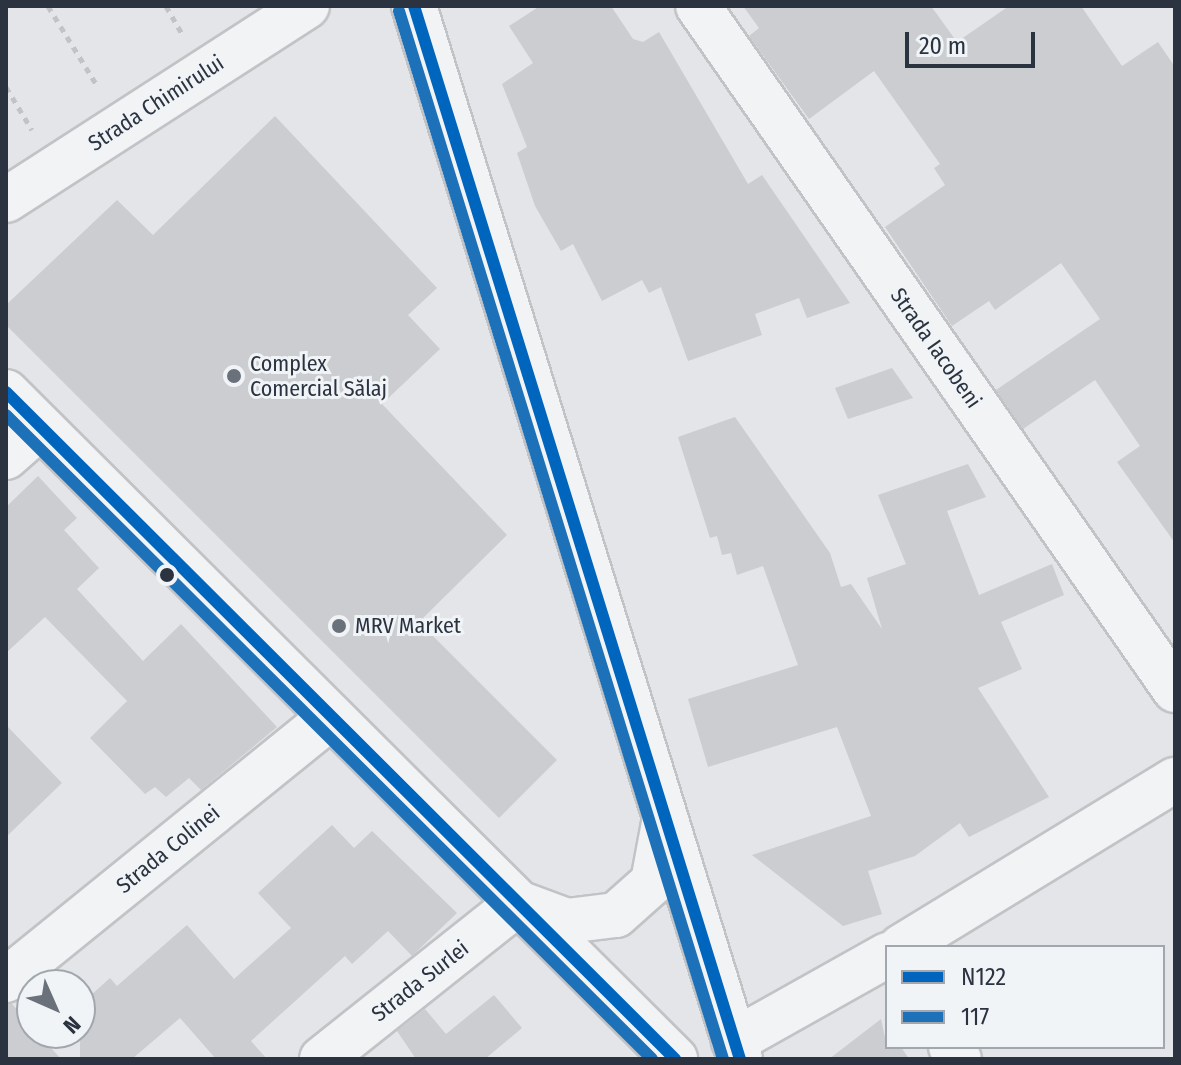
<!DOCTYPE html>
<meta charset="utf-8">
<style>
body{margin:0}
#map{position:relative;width:1181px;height:1065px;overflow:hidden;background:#e3e5e8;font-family:"Fira Sans Condensed",sans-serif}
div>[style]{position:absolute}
.building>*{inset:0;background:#cbcdd0}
.path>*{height:5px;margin-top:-2.5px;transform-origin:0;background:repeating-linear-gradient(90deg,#c2c3c8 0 6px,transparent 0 12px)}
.roads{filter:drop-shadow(2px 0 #c1c3c6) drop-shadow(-2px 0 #c1c3c6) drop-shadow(0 2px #c1c3c6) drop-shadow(0 -2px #c1c3c6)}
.minor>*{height:44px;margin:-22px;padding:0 22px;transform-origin:22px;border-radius:22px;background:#f2f3f5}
.bus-1>*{height:12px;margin:-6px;padding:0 6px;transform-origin:6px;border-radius:6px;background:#0065bd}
.bus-2>*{height:12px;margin:-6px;padding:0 6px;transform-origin:6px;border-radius:6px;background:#1d71b8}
.dots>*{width:22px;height:22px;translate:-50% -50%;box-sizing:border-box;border:4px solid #f1f4f7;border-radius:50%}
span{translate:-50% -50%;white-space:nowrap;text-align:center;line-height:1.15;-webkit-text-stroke:6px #f1f4f7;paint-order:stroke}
.street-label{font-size:22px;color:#2b3340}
.poi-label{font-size:22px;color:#2b3340}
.left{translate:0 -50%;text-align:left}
.frame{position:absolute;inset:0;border:8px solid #2b3340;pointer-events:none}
.legend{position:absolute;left:885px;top:945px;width:280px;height:104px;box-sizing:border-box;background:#f1f4f7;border:2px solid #a2a7ae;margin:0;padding:10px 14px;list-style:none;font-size:24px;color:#2b3340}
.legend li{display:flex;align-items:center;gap:16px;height:40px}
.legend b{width:40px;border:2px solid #a2a7ae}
.north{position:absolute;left:16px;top:969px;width:80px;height:80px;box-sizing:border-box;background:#f1f4f7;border:2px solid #a2a7ae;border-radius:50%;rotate:135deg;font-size:22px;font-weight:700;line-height:32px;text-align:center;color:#2b3340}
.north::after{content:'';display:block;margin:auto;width:28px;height:36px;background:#6b717b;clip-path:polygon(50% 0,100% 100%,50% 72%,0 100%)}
.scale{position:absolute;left:905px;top:32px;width:130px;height:36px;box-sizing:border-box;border:4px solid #2b3340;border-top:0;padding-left:10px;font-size:24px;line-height:28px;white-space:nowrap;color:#2b3340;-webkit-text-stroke:6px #f1f4f7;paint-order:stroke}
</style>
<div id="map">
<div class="building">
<i style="clip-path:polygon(540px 6px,611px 6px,633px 39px,643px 42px,659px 32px,748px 184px,762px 175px,850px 303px,807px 318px,799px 298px,755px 314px,762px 335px,688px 361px,661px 287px,649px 293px,642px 280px,602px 301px,573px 244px,561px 251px,535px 206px,517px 153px,527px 147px,502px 84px,533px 63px,509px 26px)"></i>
<i style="clip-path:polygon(743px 6px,931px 6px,957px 42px,1009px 6px,1081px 6px,1122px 66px,1158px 42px,1175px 67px,1175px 543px,1117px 462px,1140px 446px,1095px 380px,1023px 429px,996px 390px,1100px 319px,1061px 263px,995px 310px,989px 301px,952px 326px,885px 227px,945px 185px,934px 168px,940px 164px,874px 71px,809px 119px,749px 36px,759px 28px)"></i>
<i style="clip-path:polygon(275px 116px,437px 288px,408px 315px,440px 349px,382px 404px,507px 535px,419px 622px,557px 760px,499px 818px,6px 325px,6px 305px,117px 200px,153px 235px)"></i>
<i style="clip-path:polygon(892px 368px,913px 398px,848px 419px,835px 388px)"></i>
<i style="clip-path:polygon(735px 417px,830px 553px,841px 587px,851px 584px,882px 629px,867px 578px,906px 564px,878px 495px,968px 464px,986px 497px,947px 511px,979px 595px,1052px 564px,1064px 595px,1001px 622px,1022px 669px,978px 688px,1049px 797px,969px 837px,960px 823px,915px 856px,868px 871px,882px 914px,843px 926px,752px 855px,871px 816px,837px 727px,708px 767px,688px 699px,798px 665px,763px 566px,737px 575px,731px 553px,722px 555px,717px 536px,710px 538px,678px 437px)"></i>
<i style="clip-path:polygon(38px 476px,77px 518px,64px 530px,99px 568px,77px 589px,143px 661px,181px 624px,277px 727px,201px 790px,189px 778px,166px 797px,155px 787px,145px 794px,90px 738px,127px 701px,45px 617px,6px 653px,6px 507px)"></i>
<i style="clip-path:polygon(6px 725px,62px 783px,6px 837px)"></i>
<i style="clip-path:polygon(332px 825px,354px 848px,372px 831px,457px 913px,412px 956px,388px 931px,352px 964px,345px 956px,251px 1041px,267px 1059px,216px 1059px,180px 1018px,132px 1059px,80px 1059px,80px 1005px,110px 978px,117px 986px,187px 925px,234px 979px,291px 928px,258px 893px)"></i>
<i style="clip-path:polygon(494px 995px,522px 1028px,485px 1059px,416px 1059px,397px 1031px,425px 1009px,446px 1034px)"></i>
<i style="clip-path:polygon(6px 1004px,12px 1004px,61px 1059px,6px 1059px)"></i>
<i style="clip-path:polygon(881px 1019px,887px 1047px,901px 1047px,909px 1059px,829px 1059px)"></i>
</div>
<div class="path">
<i style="left:48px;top:6px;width:95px;rotate:58.3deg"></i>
<i style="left:166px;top:6px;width:32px;rotate:60deg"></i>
<i style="left:6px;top:87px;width:50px;rotate:58.8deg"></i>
</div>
<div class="roads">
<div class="minor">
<i style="left:414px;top:6px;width:1102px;rotate:72.8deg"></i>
<i style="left:698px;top:6px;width:834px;rotate:55.11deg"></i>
<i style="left:6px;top:200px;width:358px;rotate:-32.8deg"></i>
<i style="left:6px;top:392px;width:945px;rotate:44.91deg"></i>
<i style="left:6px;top:457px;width:45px;rotate:-41.4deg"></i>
<i style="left:524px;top:905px;width:46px;rotate:20.4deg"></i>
<i style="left:567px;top:921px;width:49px;rotate:-7deg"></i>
<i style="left:616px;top:915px;width:50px;rotate:-41.7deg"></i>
<i style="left:653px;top:882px;width:60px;rotate:-79.4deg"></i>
<i style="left:901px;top:947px;width:321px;rotate:-31.4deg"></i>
<i style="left:6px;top:980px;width:417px;rotate:-39deg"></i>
<i style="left:734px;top:1041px;width:176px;rotate:-29.3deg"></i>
<i style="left:951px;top:1047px;width:14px;rotate:56deg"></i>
<i style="left:322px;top:1059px;width:251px;rotate:-38.5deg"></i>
</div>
</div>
<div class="bus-1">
<i style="left:414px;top:6px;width:1102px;rotate:72.8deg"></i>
<i style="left:6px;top:392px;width:945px;rotate:44.91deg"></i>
</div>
<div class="bus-2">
<i style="left:399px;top:11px;width:1097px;rotate:72.82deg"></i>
<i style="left:6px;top:415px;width:912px;rotate:44.91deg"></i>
</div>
<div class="dots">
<i style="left:234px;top:376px;background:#6b717b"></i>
<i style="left:167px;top:575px;background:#2b3340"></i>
<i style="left:339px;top:626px;background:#6b717b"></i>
</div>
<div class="street-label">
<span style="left:156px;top:103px;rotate:-33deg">Strada Chimirului</span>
<span style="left:936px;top:348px;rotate:55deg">Strada Iacobeni</span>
<span style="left:168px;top:849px;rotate:-39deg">Strada Colinei</span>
<span style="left:420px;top:981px;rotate:-38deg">Strada Surlei</span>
</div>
<div class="poi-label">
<span class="left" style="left:250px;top:376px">Complex<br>Comercial Sălaj</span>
<span class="left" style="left:355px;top:626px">MRV Market</span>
</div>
<div class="frame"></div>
<ul class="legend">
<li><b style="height:10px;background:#0065bd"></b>N122</li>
<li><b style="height:10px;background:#1d71b8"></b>117</li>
</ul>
<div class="north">N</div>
<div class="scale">20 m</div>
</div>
